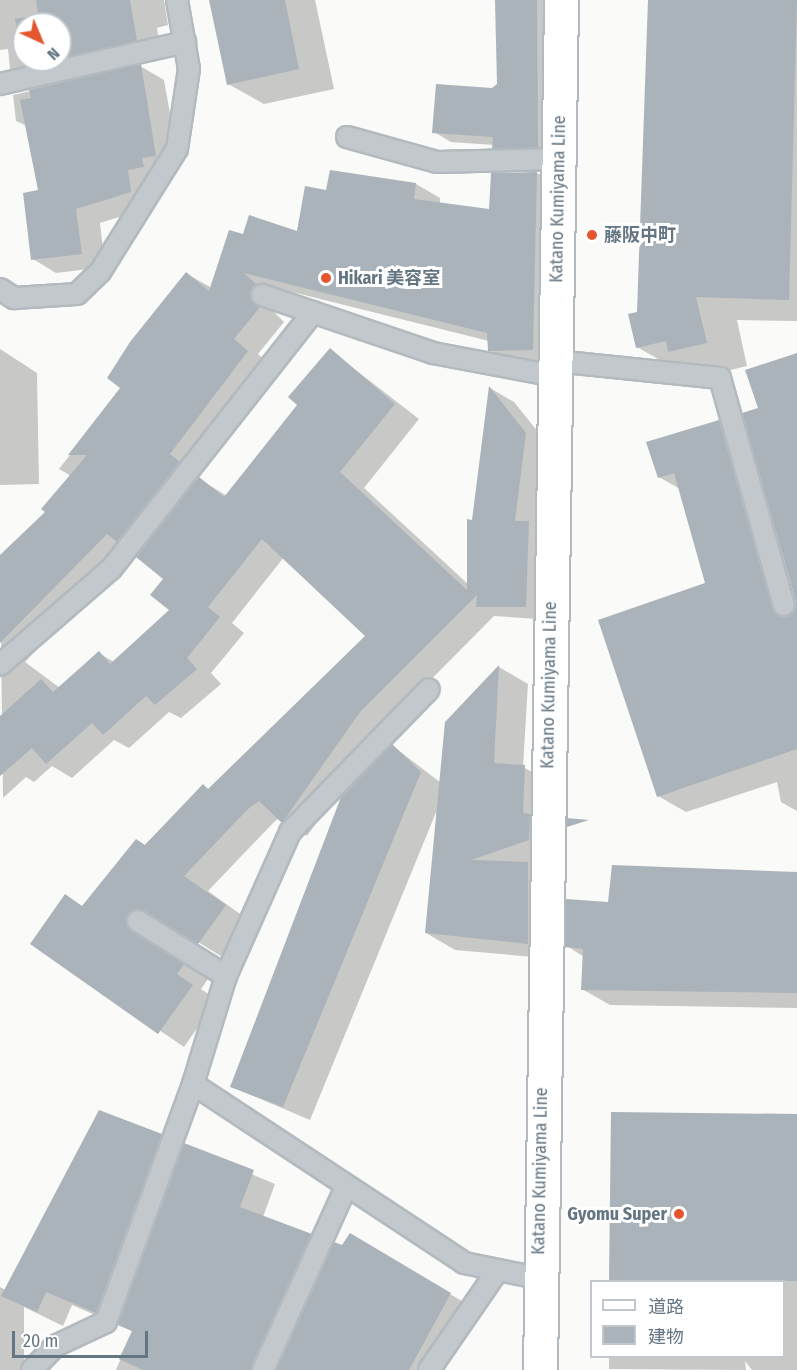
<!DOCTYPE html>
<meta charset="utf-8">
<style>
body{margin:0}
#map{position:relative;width:797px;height:1370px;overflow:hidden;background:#fafaf8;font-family:"Fira Sans Condensed","Noto Sans JP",sans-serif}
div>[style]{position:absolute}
.shadow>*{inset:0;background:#0003}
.building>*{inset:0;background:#aab3b9}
.roads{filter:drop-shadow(2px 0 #b3babf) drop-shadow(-2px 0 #b3babf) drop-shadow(0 2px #b3babf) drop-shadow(0 -2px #b3babf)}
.lane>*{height:20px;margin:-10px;padding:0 10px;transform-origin:10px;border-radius:10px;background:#c3c8cc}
.secondary>*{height:33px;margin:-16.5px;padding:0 16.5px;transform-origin:16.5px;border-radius:16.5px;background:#fff}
.dots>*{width:16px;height:16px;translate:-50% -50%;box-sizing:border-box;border:3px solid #fff;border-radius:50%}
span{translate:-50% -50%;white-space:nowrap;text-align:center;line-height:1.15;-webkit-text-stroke:6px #fff;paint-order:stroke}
.street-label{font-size:18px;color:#657683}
.poi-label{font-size:18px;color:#657683;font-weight:700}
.left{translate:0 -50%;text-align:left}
.right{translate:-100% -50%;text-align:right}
.legend{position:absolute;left:590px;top:1280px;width:195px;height:78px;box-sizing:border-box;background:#fff;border:2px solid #c1c8cd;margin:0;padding:8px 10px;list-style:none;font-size:18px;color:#657683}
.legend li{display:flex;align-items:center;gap:12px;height:30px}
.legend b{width:30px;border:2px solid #c1c8cd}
.north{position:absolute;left:12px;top:12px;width:60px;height:60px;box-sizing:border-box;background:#fff;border:2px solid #c1c8cd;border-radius:50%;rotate:136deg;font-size:16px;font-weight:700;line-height:24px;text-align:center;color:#657683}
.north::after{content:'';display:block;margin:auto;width:21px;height:27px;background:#e4572e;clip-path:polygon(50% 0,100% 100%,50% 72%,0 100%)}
.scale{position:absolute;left:12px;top:1331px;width:136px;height:27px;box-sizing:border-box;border:3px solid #657683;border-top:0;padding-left:8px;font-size:18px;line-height:21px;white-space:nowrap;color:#657683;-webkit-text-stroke:4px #fff;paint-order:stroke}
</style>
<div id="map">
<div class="shadow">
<i style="clip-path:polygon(evenodd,0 0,164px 0,168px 25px,157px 28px,161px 55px,35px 83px,10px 69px,8px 49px,0 50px,0 0,24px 24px,60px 24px,60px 60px,24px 60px,24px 24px)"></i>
<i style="clip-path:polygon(210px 0,315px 0,334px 89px,264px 104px,228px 84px)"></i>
<i style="clip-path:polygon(496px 0,553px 0,554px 157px,511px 158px,494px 145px,451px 142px,434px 132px,499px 85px)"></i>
<i style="clip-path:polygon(649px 0,797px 0,797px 321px,737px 320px,747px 366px,710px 375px,679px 371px,637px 347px)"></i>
<i style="clip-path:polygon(140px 66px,164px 80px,180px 169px,165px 172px,151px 184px,154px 206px,100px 223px,105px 267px,56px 273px,33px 259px,40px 192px,27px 126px,16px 121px,13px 95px)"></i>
<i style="clip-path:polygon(evenodd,537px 173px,562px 187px,558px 364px,514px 365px,489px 350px,489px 341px,264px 285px,281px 300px,274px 312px,284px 322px,258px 354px,273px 367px,194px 469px,201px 480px,227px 496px,300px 405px,330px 350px,419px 419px,364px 488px,468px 584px,490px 388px,514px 402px,551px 448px,551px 620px,494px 616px,385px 726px,307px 836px,279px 818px,273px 823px,208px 891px,250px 921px,224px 958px,169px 924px,153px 928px,152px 943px,208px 979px,201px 989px,217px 1000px,184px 1047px,32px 943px,83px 907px,203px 786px,210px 790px,367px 636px,284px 557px,232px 623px,244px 633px,211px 673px,221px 684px,181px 718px,169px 712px,129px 748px,114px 740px,72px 778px,52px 766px,34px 782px,26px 777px,3px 798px,0 558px,47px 512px,71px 476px,59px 469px,122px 388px,187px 274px,212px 288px,244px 236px,299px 233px,328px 191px,416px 184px,440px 198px,440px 204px,491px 211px,493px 174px,537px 173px,132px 549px,165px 578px,171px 610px,114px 662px,99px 653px,60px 688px,25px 662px,132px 549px)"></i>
<i style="clip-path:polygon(0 349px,37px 373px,39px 484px,0 485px)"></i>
<i style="clip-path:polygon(719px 422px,747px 438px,795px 608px,797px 602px,797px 811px,781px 802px,777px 782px,686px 812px,658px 796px,707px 584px,680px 489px,659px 477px)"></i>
<i style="clip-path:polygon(499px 667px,528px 684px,523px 767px,554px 784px,558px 856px,531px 866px,557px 880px,557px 959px,455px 950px,426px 933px,437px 810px,310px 1120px,232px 1087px,393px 746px,441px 783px,447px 723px)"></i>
<i style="clip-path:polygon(797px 874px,797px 1008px,610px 1005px,582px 989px,584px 957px,567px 946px,609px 904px)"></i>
<i style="clip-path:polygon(613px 1114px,797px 1116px,797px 1370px,752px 1370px,745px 1361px,746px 1370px,609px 1369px,609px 1356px,784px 1356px,784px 1282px,610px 1282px)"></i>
<i style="clip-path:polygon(161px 1136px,275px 1184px,263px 1217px,311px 1235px,333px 1248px,342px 1247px,350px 1235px,472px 1307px,437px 1370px,251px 1370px,312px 1236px,248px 1370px,116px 1370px,132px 1331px,72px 1305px,63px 1326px,24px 1307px,24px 1370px,0 1370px,0 1287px,6px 1290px)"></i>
</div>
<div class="building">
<i style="clip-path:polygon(36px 0,130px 0,137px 41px,60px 58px,60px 24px,24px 24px,24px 60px,52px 60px,24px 66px,15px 19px,38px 15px)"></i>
<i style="clip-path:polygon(209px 0,285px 0,299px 69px,227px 85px)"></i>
<i style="clip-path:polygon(495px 0,537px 0,538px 148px,492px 149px,493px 137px,432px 133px,436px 84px,492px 88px,497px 84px)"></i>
<i style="clip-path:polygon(648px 0,797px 0,789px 300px,696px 297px,707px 343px,668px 352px,666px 341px,636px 348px,628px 314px,637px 312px)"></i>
<i style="clip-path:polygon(141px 64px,156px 156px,142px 158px,144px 167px,128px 170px,131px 192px,76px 209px,82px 254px,31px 260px,23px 193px,38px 190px,20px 100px,31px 98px,29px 90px)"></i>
<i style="clip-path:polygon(330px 170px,416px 183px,414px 199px,489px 209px,491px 173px,537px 172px,533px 350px,488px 351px,487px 333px,244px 273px,257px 285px,250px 297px,260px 307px,234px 339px,248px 351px,170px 454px,180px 462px,117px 542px,107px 534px,0 643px,0 555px,45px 512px,41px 509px,87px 455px,68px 455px,120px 388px,107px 378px,130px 342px,186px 272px,209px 291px,229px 230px,243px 234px,249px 215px,297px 231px,305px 186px,326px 190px)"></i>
<i style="clip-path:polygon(330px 348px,395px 404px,340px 472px,467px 590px,467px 519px,472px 520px,489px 386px,526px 433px,515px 521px,529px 521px,526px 607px,476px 607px,477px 595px,360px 712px,282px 823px,259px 801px,248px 809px,184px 876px,226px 905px,198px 944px,144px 911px,128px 914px,128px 927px,184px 964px,177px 974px,193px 985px,158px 1034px,30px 944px,65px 894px,82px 906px,136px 839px,145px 845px,203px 784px,208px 789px,365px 636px,262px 539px,208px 607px,220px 617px,187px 658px,197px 669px,155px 705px,146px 696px,103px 735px,92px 723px,46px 764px,32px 748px,0 776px,0 716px,41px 679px,53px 692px,99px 651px,110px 664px,169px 610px,150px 595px,163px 579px,136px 557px,199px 477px,224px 497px,297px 405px,288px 397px)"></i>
<i style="clip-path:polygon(797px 353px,797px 749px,657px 797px,598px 620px,705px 583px,674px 473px,658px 478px,646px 442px,719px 420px,772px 608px,788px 616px,796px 602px,742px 413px,758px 408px,745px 370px)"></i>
<i style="clip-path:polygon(499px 665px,494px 763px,525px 765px,523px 813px,530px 814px,529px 840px,471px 860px,528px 862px,528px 944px,425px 933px,445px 722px)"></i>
<i style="clip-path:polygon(392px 744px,421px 772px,283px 1107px,230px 1087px,341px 797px)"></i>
<i style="clip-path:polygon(567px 818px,589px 820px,567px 827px)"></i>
<i style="clip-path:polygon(612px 865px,797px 872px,797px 993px,581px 990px,583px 949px,565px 947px,566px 899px,608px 902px)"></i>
<i style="clip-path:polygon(99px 1110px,162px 1134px,96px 1313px,46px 1292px,37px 1312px,1px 1296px)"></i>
<i style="clip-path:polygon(611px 1112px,797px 1114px,797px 1281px,609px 1281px)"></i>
<i style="clip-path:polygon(184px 1143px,254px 1170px,240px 1207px,312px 1234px,251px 1370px,143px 1370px,119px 1359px,132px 1331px,118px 1325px)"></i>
<i style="clip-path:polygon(350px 1233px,451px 1293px,409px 1370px,276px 1370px,334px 1242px,342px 1245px)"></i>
</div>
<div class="roads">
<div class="lane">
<i style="left:0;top:84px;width:190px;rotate:-12.8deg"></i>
<i style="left:347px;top:137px;width:93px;rotate:15.5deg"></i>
<i style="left:437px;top:162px;width:122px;rotate:-1.4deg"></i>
<i style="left:0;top:289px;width:17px;rotate:33deg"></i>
<i style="left:14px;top:298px;width:63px;rotate:-3.6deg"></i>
<i style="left:77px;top:294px;width:32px;rotate:-44deg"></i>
<i style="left:100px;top:272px;width:145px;rotate:-58deg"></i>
<i style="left:177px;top:149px;width:81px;rotate:-81.5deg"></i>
<i style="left:189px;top:69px;width:70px;rotate:-99.9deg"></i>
<i style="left:262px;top:295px;width:181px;rotate:18.7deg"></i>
<i style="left:433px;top:353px;width:124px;rotate:10.7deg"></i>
<i style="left:555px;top:361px;width:166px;rotate:5.9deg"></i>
<i style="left:720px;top:378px;width:236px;rotate:74.3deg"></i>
<i style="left:0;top:665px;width:147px;rotate:-40.9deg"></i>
<i style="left:111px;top:569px;width:327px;rotate:-51.8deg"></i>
<i style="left:138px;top:921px;width:104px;rotate:32deg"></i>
<i style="left:193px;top:1084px;width:325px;rotate:33.4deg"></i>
<i style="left:464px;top:1263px;width:76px;rotate:11.5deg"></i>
<i style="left:32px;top:1370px;width:33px;rotate:-46deg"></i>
<i style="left:55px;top:1346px;width:56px;rotate:-25.2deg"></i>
<i style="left:106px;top:1322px;width:253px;rotate:-69.9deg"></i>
<i style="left:193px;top:1084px;width:113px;rotate:-73deg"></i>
<i style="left:226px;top:976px;width:158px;rotate:-66deg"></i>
<i style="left:290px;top:832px;width:199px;rotate:-45.8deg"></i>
<i style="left:263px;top:1370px;width:201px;rotate:-65.6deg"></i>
<i style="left:429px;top:1370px;width:121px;rotate:-55.4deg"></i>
</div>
<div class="secondary">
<i style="left:540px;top:1370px;width:1370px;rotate:-89.12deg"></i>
</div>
</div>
<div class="dots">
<i style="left:592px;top:235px;background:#e4572e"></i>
<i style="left:326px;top:278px;background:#e4572e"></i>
<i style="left:679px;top:1214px;background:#e4572e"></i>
</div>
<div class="street-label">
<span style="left:558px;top:199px;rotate:-89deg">Katano Kumiyama Line</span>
<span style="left:549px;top:685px;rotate:-89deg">Katano Kumiyama Line</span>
<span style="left:540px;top:1171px;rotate:-89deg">Katano Kumiyama Line</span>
</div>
<div class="poi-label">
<span class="left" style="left:604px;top:235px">藤阪中町</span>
<span class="left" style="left:338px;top:278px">Hikari 美容室</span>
<span class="right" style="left:667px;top:1214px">Gyomu Super</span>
</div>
<ul class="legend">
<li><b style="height:8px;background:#fff"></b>道路</li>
<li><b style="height:16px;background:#aab3b9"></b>建物</li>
</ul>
<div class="north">N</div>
<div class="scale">20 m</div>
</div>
